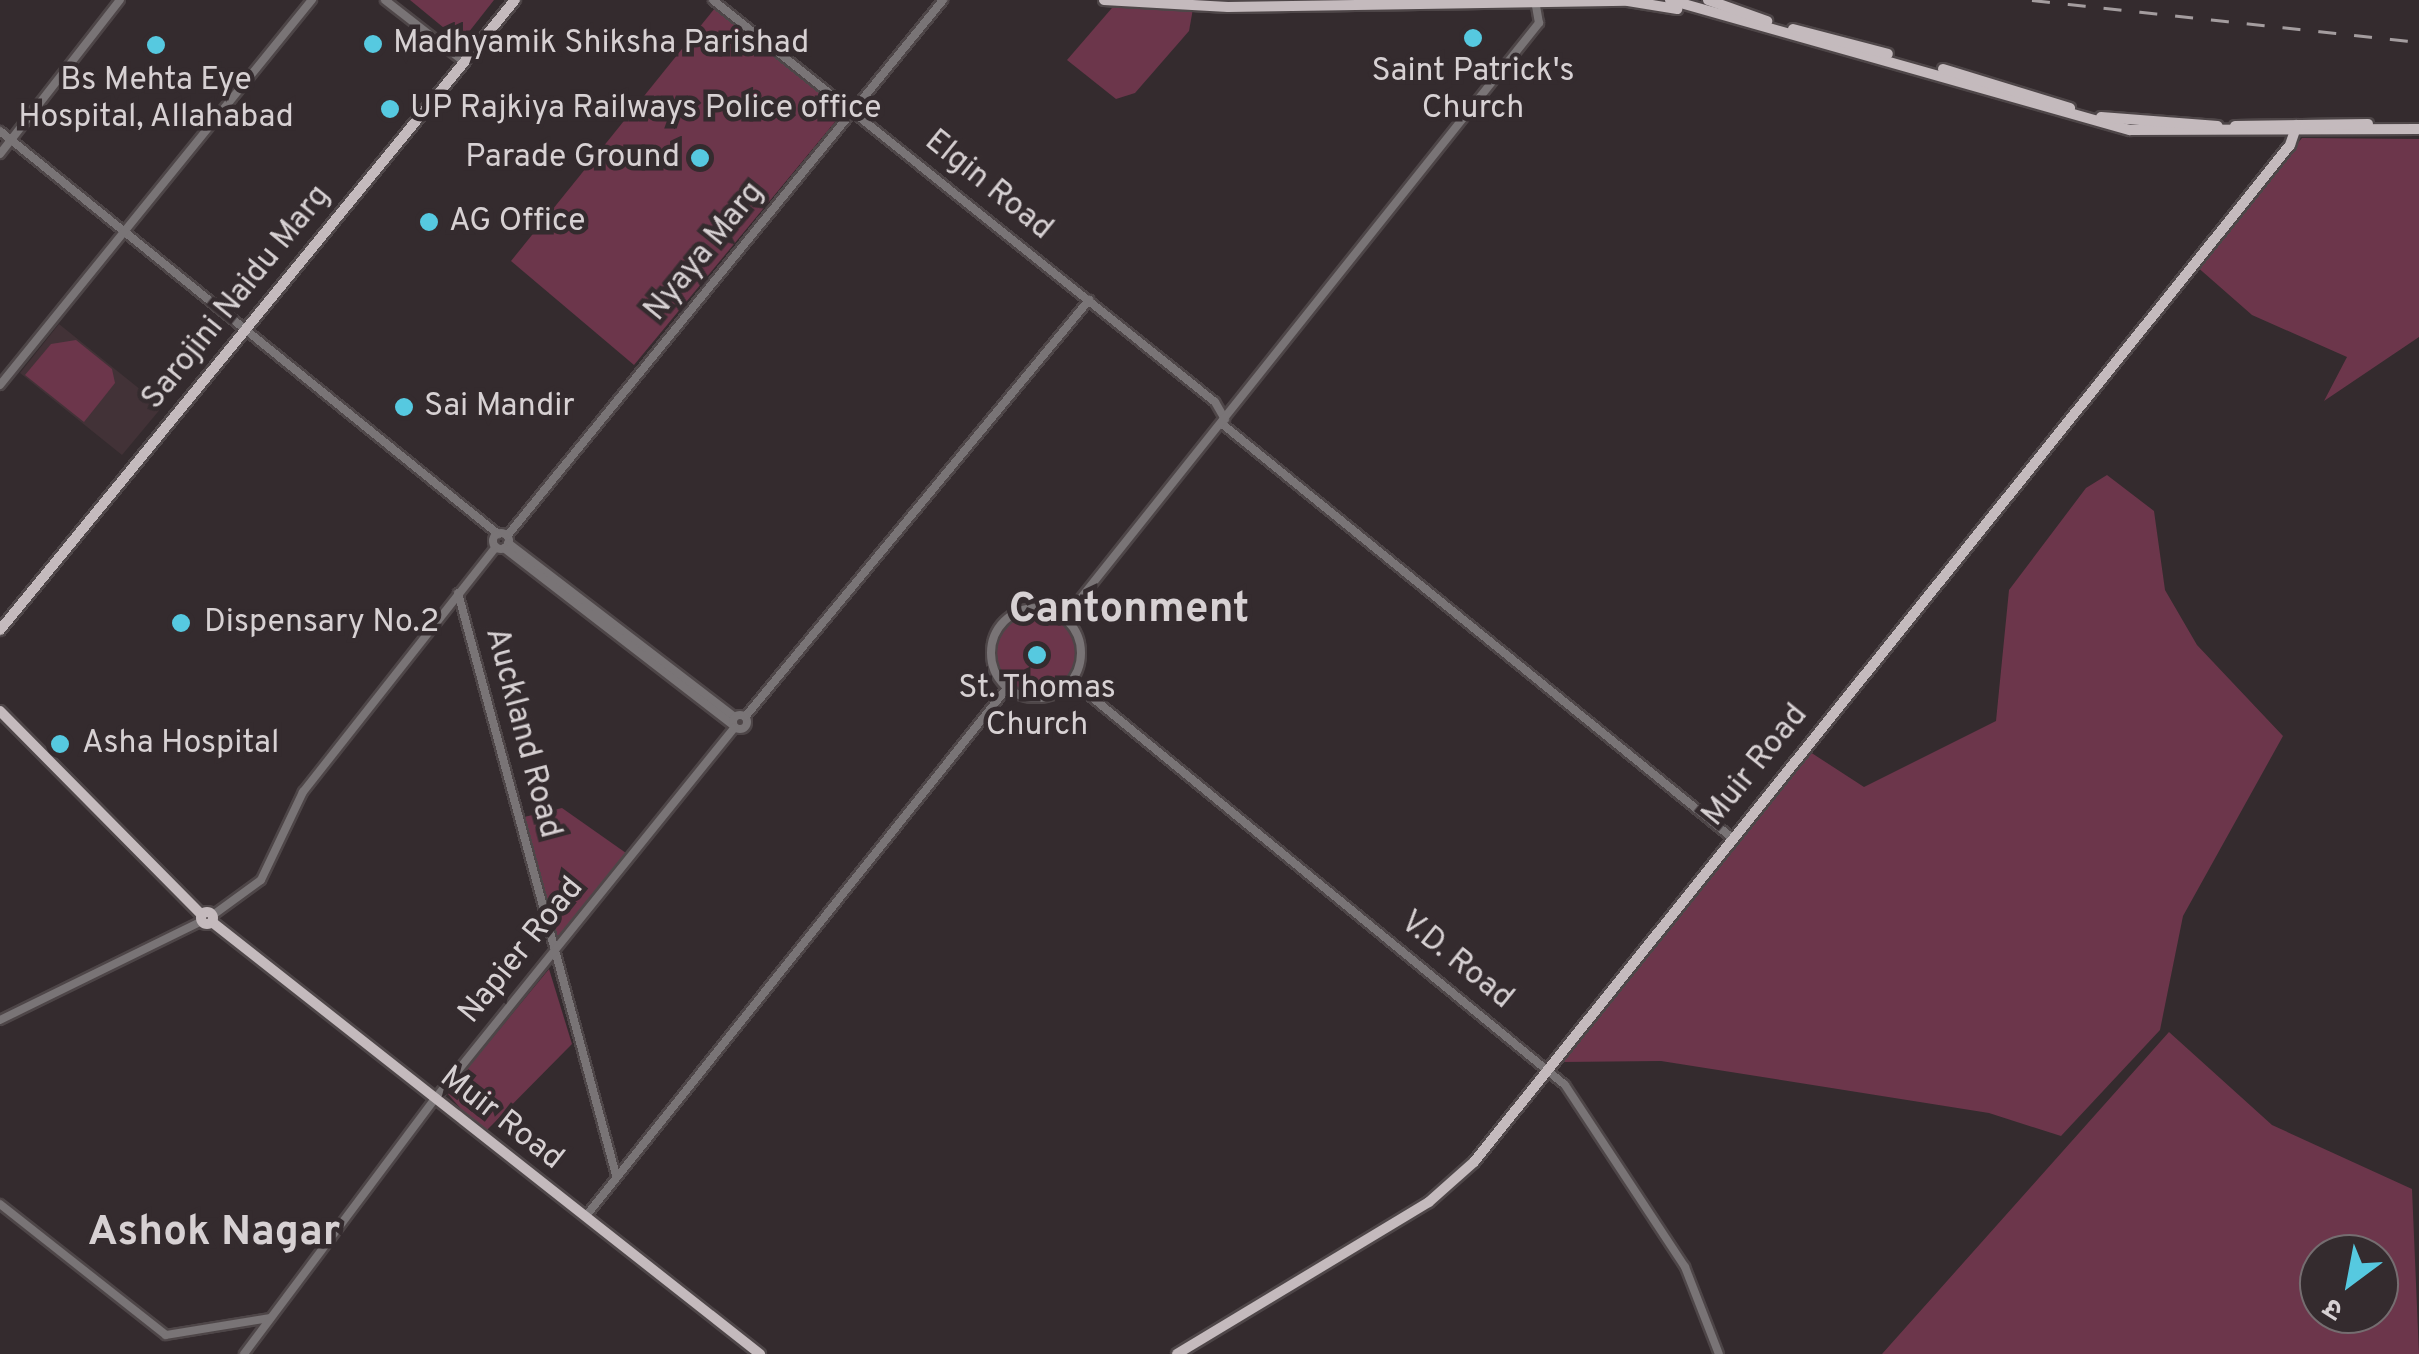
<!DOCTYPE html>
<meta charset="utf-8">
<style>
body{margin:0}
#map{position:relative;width:2419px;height:1354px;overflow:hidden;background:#342b2e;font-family:Overpass,"Noto Sans Devanagari",sans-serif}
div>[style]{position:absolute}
.built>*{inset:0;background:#423237}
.green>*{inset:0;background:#6c364b}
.round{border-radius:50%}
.roads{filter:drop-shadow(2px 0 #4e4648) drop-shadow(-2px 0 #4e4648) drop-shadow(0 2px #4e4648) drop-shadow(0 -2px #4e4648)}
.minor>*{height:8px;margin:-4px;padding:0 4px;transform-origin:4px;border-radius:4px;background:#797476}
.minor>.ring{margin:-4px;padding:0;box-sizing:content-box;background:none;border:8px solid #797476;border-radius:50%}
.major>*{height:10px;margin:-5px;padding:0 5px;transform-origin:5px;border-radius:5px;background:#c4babd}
.major>.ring{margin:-5px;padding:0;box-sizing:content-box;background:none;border:10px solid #c4babd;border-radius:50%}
.rail>*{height:2.5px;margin-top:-1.25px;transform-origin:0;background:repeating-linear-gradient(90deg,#a49d9f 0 18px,transparent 0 36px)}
.dots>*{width:28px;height:28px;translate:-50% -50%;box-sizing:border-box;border:5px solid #342b2e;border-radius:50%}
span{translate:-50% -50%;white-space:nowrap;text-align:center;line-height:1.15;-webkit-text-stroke:9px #342b2e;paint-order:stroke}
.poi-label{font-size:32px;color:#d7d1d3}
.left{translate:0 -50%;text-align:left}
.right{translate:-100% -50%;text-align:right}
.street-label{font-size:32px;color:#d7d1d3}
.district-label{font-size:42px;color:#d7d1d3;font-weight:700}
.north{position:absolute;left:2299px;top:1234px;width:100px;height:100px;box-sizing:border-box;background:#342b2e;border:2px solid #756d70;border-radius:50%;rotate:212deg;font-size:28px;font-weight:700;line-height:40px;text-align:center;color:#d7d1d3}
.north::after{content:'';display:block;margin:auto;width:35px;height:45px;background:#56c9e0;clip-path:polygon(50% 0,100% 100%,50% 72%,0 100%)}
</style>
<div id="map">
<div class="built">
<i style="clip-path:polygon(59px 324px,162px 407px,122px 455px,20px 373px)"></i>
</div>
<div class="green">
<i style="clip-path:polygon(410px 0,494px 0,461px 42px)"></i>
<i style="clip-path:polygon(1118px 1px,1194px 3px,1189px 31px,1135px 93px,1116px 99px,1067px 60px)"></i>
<i style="clip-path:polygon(715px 8px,844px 111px,634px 365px,511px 261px)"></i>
<i style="clip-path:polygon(2302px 138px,2419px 139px,2419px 337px,2324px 401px,2347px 357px,2252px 315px,2195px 265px)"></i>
<i style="clip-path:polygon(76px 340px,112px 369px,115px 383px,84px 422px,25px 375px,51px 344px)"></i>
<i style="clip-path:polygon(2107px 475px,2154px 511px,2165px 590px,2197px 645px,2283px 736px,2183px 916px,2160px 1030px,2061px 1136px,1989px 1113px,1661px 1061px,1562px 1062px,1807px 750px,1864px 787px,1996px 721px,2009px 590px,2086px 488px)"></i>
<i class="round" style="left:994px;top:611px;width:84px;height:84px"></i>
<i style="clip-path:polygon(562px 808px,626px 853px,557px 940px,524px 817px)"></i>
<i style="clip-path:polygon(549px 969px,572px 1044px,483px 1134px,447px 1093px)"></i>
<i style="clip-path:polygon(evenodd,2169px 1032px,2272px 1125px,2412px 1189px,2419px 1354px,1882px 1354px,2169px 1032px,2319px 1254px,2379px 1254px,2379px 1314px,2319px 1314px,2319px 1254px)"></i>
</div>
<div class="roads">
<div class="minor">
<i style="left:385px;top:0;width:99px;rotate:38deg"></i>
<i style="left:713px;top:0;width:643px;rotate:38.69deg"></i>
<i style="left:1215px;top:402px;width:20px;rotate:60deg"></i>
<i style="left:0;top:131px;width:641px;rotate:38.98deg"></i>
<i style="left:0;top:154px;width:195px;rotate:-52.1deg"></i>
<i style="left:0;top:385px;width:496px;rotate:-51deg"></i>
<i style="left:1221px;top:423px;width:657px;rotate:39.07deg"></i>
<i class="ring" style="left:493px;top:533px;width:8px;height:8px"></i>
<i style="left:507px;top:536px;width:691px;rotate:-50.87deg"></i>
<i style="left:508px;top:543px;width:286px;rotate:37.5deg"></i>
<i style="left:504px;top:548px;width:289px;rotate:37.7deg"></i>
<i style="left:458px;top:593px;width:603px;rotate:74.81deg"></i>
<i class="ring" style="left:991px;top:608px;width:82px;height:82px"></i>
<i style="left:1065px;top:618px;width:761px;rotate:-51.46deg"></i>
<i style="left:1539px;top:23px;width:23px;rotate:-100deg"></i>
<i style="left:1072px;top:681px;width:637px;rotate:39.33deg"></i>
<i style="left:1565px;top:1085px;width:218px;rotate:56.6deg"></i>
<i style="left:1685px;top:1267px;width:93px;rotate:68.7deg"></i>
<i class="ring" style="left:733px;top:715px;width:6px;height:6px"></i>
<i style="left:745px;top:717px;width:541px;rotate:-50.48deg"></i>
<i style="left:213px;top:915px;width:59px;rotate:-36.1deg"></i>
<i style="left:261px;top:880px;width:98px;rotate:-64.5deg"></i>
<i style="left:303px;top:792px;width:312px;rotate:-51.8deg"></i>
<i style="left:0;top:1020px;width:225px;rotate:-26.1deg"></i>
<i style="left:0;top:1204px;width:211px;rotate:38.3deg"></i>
<i style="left:166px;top:1335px;width:105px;rotate:-9.3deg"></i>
<i style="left:586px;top:1216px;width:675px;rotate:-51.43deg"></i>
<i style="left:244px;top:1354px;width:317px;rotate:-53.2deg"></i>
<i style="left:434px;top:1100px;width:479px;rotate:-51.1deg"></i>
</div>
<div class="major">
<i style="left:1104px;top:0;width:124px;rotate:3.2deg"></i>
<i style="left:1228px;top:7px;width:400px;rotate:-0.9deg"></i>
<i style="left:1628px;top:1px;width:50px;rotate:9.3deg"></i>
<i style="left:1670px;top:0;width:478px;rotate:15.8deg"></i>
<i style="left:2130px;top:130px;width:289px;rotate:-0.2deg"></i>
<i style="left:1708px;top:0;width:63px;rotate:19.6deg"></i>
<i style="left:1793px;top:29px;width:98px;rotate:14.7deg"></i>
<i style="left:1943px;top:69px;width:133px;rotate:17.1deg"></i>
<i style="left:2101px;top:117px;width:117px;rotate:4.4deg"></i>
<i style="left:2235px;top:126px;width:133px;rotate:-0.9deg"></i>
<i style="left:0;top:630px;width:814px;rotate:-50.74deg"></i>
<i style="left:0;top:711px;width:287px;rotate:45.3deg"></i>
<i class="ring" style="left:201px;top:912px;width:2px;height:2px"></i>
<i style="left:212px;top:922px;width:698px;rotate:38.25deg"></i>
<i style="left:1177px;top:1354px;width:294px;rotate:-31.1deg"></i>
<i style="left:1429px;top:1202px;width:60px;rotate:-41.6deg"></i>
<i style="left:1474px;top:1162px;width:1304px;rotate:-51.26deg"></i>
<i style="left:2290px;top:145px;width:21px;rotate:-71deg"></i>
</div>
</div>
<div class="rail">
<i style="left:2032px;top:0;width:389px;rotate:6.2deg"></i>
</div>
<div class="dots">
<i style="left:1473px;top:38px;background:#56c9e0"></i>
<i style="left:373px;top:44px;background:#56c9e0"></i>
<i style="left:156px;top:45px;background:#56c9e0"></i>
<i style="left:390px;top:109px;background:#56c9e0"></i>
<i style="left:700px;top:158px;background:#56c9e0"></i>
<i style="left:429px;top:222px;background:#56c9e0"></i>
<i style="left:404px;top:407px;background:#56c9e0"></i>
<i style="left:181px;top:623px;background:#56c9e0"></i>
<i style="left:1037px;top:655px;background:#56c9e0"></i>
<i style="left:60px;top:744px;background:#56c9e0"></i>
</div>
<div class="poi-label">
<span class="left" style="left:393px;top:44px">Madhyamik Shiksha Parishad</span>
<span style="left:1473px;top:91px">Saint Patrick's<br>Church</span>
<span style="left:156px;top:100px">Bs Mehta Eye<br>Hospital, Allahabad</span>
<span class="left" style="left:410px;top:109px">UP Rajkiya Railways Police office</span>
<span class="right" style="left:680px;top:158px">Parade Ground</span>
<span class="left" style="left:449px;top:222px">AG Office</span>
<span class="left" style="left:424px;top:407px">Sai Mandir</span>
<span class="left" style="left:204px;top:623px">Dispensary No.2</span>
<span style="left:1037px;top:708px">St. Thomas<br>Church</span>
<span class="left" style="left:82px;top:744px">Asha Hospital</span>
</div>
<div class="street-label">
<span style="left:988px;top:186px;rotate:39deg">Elgin Road</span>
<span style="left:705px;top:252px;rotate:-51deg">Nyaya Marg</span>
<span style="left:237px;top:298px;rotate:-51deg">Sarojini Naidu Marg</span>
<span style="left:522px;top:733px;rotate:75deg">Auckland Road</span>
<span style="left:1756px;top:766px;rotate:-51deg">Muir Road</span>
<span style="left:522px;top:951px;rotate:-51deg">Napier Road</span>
<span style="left:1456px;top:961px;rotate:39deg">V.D. Road</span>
<span style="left:501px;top:1119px;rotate:38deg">Muir Road</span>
</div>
<div class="district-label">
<span style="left:1129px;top:611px">Cantonment</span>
<span style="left:214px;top:1234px">Ashok Nagar</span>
</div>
<div class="north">उ</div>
</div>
